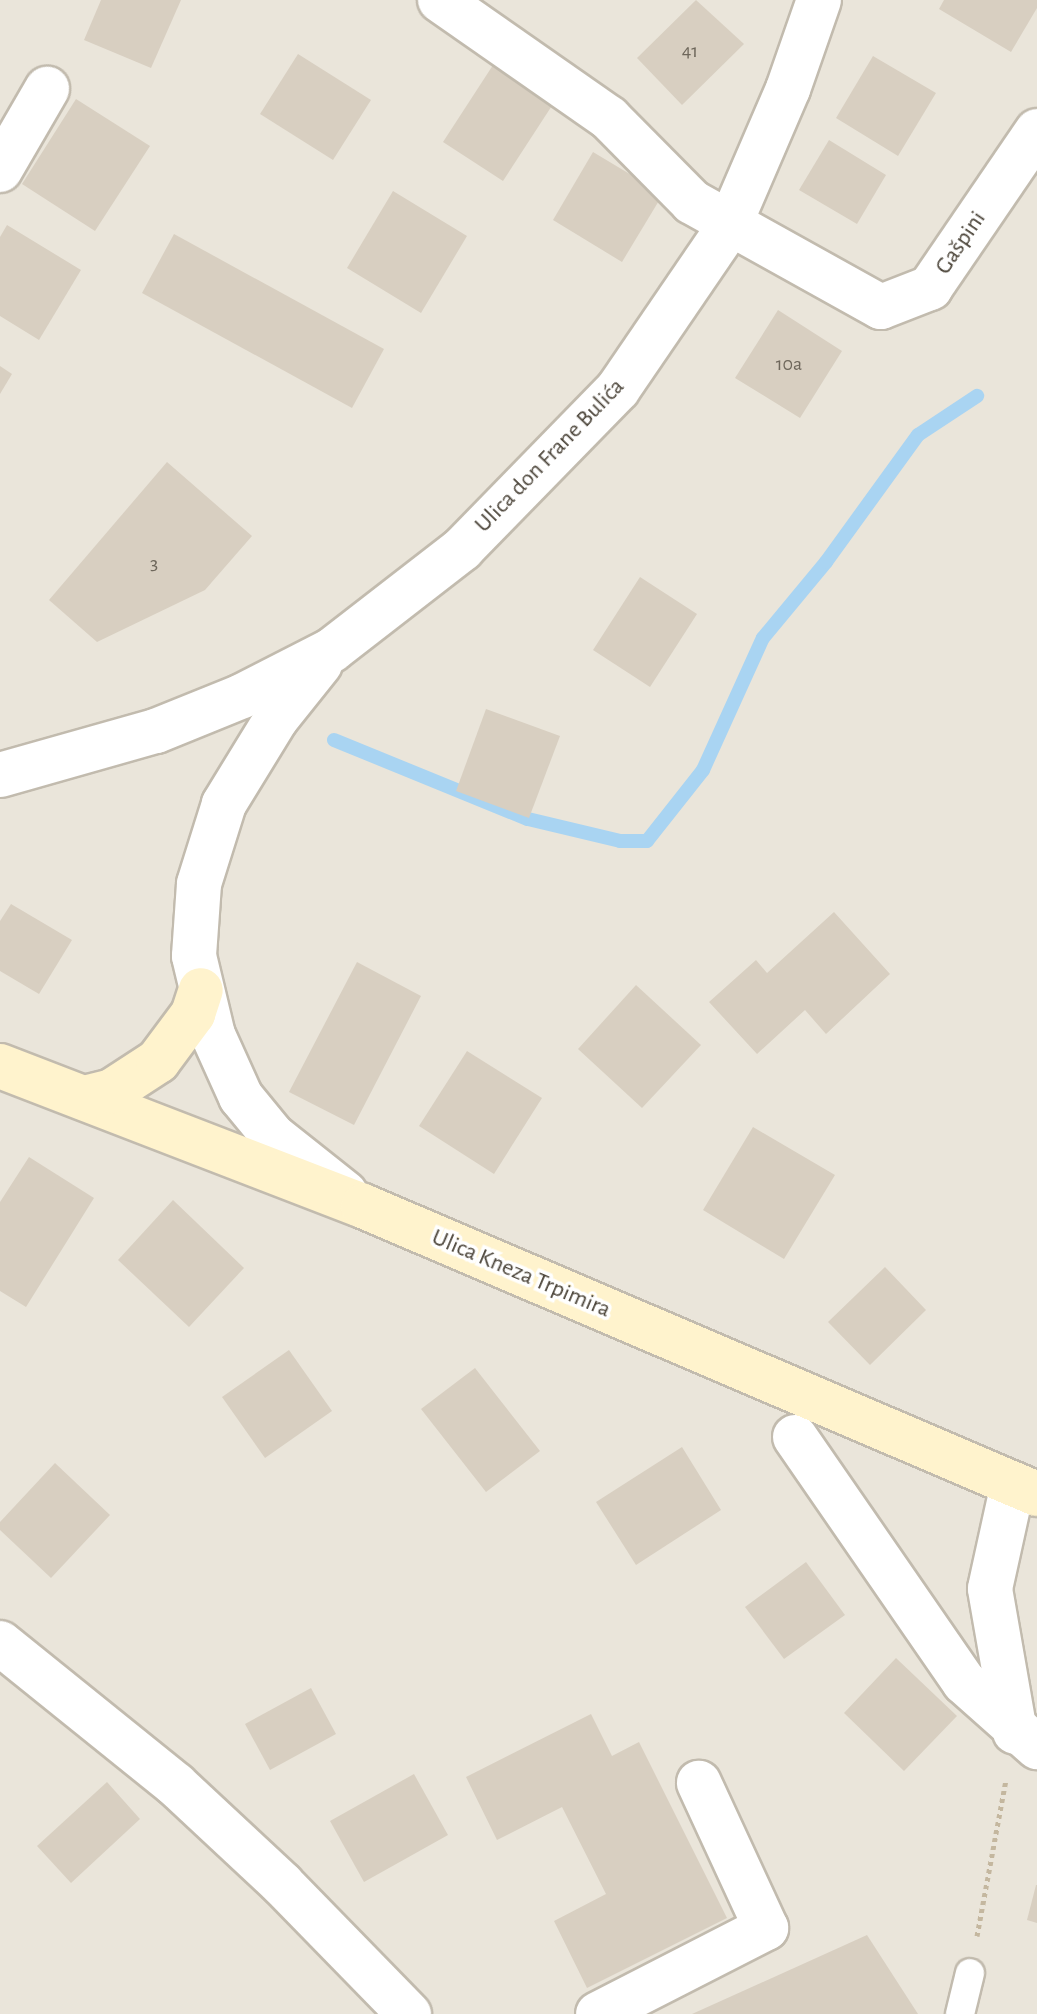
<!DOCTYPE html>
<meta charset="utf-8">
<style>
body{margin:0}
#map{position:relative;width:1037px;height:2014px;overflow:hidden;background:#f6f3ec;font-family:"Alegreya Sans",sans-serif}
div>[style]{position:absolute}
.residential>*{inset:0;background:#eae5da}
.stream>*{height:14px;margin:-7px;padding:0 7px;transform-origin:7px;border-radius:7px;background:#a9d4f2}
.building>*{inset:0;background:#d8cfc1}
.path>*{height:5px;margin-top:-2.5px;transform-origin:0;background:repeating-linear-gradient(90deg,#c4b79f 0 4px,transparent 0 8px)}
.roads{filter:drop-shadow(2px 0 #c2bbae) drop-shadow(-2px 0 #c2bbae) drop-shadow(0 2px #c2bbae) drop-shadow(0 -2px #c2bbae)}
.service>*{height:28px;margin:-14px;padding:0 14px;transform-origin:14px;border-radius:14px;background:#fff}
.minor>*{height:44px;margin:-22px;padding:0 22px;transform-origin:22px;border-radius:22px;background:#fff}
.tertiary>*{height:44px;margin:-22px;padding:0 22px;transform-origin:22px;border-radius:22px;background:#fff}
.secondary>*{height:44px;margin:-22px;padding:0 22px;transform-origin:22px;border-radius:22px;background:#fff3cd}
span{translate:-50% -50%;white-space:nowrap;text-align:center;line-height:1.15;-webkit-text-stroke:7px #fff;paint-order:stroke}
.number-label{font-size:20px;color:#6e675b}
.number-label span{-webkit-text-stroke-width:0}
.street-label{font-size:24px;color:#4b4439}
</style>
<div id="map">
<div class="residential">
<i style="clip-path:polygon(0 0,1037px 0,1037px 2014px,0 2014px)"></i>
</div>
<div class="stream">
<i style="left:334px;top:740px;width:209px;rotate:22.2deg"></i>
<i style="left:528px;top:819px;width:95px;rotate:13.4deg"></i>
<i style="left:620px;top:841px;width:27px"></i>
<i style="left:647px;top:841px;width:90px;rotate:-51.7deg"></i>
<i style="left:703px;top:770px;width:145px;rotate:-65.6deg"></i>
<i style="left:763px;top:638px;width:99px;rotate:-50.3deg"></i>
<i style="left:826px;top:562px;width:157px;rotate:-54.1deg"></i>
<i style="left:918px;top:435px;width:71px;rotate:-33.5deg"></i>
</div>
<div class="building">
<i style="clip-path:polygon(101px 0,181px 0,151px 68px,84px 40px)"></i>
<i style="clip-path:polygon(696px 0,744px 44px,682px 105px,637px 58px)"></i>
<i style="clip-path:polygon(944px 0,1037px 0,1037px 8px,1011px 52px,939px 9px)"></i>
<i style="clip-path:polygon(298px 54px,371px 100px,333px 160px,260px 114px)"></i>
<i style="clip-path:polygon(873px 56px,936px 93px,898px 156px,836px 118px)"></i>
<i style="clip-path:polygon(495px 62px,555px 101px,503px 181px,443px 142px)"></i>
<i style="clip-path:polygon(76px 99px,150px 146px,95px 231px,22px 184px)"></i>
<i style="clip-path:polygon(829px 140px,886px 175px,857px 224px,799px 190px)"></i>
<i style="clip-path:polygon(593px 152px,663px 194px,622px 262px,553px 220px)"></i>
<i style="clip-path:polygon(393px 191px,467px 236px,421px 313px,347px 268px)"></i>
<i style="clip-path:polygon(7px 225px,81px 270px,39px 340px,0 316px,0 237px)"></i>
<i style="clip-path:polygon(174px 234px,384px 349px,352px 408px,142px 293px)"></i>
<i style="clip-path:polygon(778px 310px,842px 351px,800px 418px,735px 378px)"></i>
<i style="clip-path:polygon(0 366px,12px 374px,0 394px)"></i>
<i style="clip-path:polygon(167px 462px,252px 536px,205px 590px,97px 642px,49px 600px)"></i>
<i style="clip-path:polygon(640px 577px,697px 614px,650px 687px,593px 650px)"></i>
<i style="clip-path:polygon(486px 709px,560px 736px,529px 818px,456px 791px)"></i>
<i style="clip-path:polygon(11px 904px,72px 940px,39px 994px,0 971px,0 921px)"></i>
<i style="clip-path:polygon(834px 912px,890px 974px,826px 1034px,805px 1010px,757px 1054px,709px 1002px,756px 960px,767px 973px)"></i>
<i style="clip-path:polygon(357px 962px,421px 996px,354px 1125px,289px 1092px)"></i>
<i style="clip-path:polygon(636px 985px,701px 1045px,642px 1108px,578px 1049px)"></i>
<i style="clip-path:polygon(467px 1051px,542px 1098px,494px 1174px,419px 1126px)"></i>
<i style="clip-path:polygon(753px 1127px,835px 1175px,784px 1259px,703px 1210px)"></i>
<i style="clip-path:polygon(29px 1157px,94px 1198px,26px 1307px,0 1291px,0 1202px)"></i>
<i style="clip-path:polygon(173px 1200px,244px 1268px,189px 1327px,118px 1260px)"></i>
<i style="clip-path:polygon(885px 1267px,926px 1310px,870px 1365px,828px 1322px)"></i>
<i style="clip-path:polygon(289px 1350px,332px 1411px,265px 1458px,222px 1397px)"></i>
<i style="clip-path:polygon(475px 1368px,540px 1451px,486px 1492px,421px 1409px)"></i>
<i style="clip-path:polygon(682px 1447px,721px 1510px,636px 1565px,596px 1502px)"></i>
<i style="clip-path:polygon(55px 1463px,110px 1515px,51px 1578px,0 1530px,0 1522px)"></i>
<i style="clip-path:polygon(806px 1562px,845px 1615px,784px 1659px,745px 1607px)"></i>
<i style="clip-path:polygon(896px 1658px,957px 1716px,904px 1771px,844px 1713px)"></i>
<i style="clip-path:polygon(311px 1688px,336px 1734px,270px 1770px,245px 1724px)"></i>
<i style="clip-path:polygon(591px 1714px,612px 1756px,639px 1742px,727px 1918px,587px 1988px,554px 1921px,606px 1894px,562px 1807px,497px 1840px,466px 1777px)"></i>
<i style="clip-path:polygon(414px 1774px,448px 1835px,364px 1882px,330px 1821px)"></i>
<i style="clip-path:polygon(107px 1782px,140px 1819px,71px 1883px,37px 1846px)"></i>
<i style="clip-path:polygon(1036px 1885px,1037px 1885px,1037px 1923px,1027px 1920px)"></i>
<i style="clip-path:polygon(867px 1935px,918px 2014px,692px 2014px)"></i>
</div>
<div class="path">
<i style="left:977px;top:1936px;width:159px;rotate:-79.5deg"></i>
</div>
<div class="roads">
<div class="service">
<i style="left:960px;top:2014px;width:42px;rotate:-76.3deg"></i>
</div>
<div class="minor">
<i style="left:440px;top:0;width:206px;rotate:34.9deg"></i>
<i style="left:609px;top:118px;width:118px;rotate:45.3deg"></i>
<i style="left:692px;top:202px;width:216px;rotate:29.1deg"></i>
<i style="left:881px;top:307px;width:53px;rotate:-21.2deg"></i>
<i style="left:930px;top:288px;width:190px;rotate:-55.7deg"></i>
<i style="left:0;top:170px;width:94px;rotate:-59.9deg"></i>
<i style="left:795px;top:1437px;width:298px;rotate:55.4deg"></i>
<i style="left:964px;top:1682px;width:98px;rotate:41.7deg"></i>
<i style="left:1013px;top:1484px;width:107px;rotate:102.4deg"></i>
<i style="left:990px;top:1589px;width:145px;rotate:80.1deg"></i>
<i style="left:0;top:1643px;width:226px;rotate:38.9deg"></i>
<i style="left:176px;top:1785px;width:145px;rotate:43deg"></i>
<i style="left:282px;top:1884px;width:182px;rotate:45.7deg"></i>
<i style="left:598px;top:2014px;width:189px;rotate:-27.1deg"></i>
<i style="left:766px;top:1928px;width:160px;rotate:-114.8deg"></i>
</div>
<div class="tertiary">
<i style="left:320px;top:664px;width:70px;rotate:128.7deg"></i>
<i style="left:276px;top:719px;width:100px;rotate:121.5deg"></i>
<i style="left:224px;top:804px;width:84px;rotate:107.4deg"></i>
<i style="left:199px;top:884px;width:72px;rotate:94deg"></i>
<i style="left:194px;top:956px;width:81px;rotate:76.5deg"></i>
<i style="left:213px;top:1035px;width:68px;rotate:65.7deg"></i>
<i style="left:241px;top:1097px;width:50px;rotate:50.6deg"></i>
<i style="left:273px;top:1136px;width:92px;rotate:38.4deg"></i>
<i style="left:0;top:775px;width:162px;rotate:-15.8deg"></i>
<i style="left:156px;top:731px;width:93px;rotate:-22.1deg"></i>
<i style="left:242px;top:696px;width:101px;rotate:-27.1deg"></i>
<i style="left:332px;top:650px;width:165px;rotate:-37.8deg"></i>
<i style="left:462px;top:549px;width:223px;rotate:-45.7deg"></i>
<i style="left:618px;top:389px;width:197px;rotate:-55.7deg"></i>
<i style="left:729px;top:226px;width:149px;rotate:-66.7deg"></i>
<i style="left:788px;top:89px;width:94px;rotate:-70.8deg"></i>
</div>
<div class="secondary">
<i style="left:0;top:1066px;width:389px;rotate:21.1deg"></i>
<i style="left:363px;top:1206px;width:733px;rotate:23.14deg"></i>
<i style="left:84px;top:1098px;width:29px;rotate:-14deg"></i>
<i style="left:112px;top:1091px;width:55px;rotate:-33.1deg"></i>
<i style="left:158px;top:1061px;width:59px;rotate:-53.3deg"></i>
<i style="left:193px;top:1014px;width:25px;rotate:-72deg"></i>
</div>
</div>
<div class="number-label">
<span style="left:690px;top:51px">41</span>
<span style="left:789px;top:364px">10a</span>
<span style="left:154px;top:563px">3</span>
</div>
<div class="street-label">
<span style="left:961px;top:243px;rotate:-56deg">Gašpini</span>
<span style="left:550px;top:456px;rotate:-46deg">Ulica don Frane Bulića</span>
<span style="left:521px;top:1274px;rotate:23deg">Ulica Kneza Trpimira</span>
</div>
</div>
